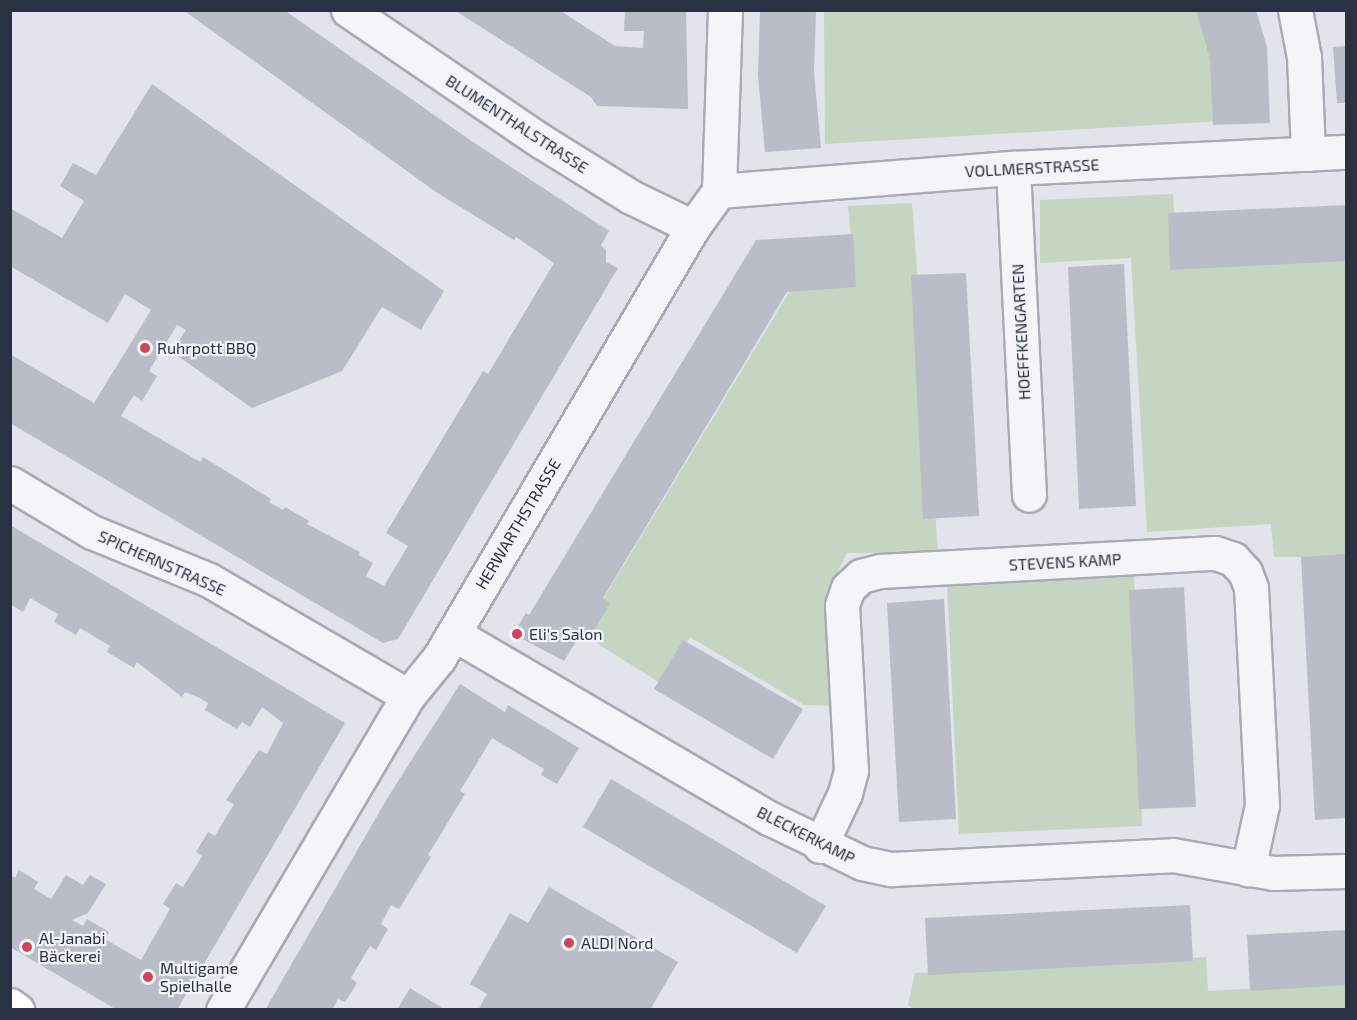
<!DOCTYPE html>
<meta charset="utf-8">
<style>
body{margin:0}
#map{position:relative;width:1357px;height:1020px;overflow:hidden;background:#e1e4ea;font-family:"Exo 2",sans-serif}
div>[style]{position:absolute}
.green>*{inset:0;background:#c6d4c2}
.building>*{inset:0;background:#b8bdc7}
.roads{filter:drop-shadow(2px 0 #a6abb4) drop-shadow(-2px 0 #a6abb4) drop-shadow(0 2px #a6abb4) drop-shadow(0 -2px #a6abb4)}
.minor>*{height:33px;margin:-16.5px;padding:0 16.5px;transform-origin:16.5px;border-radius:16.5px;background:#f4f5f8}
.major>*{height:33px;margin:-16.5px;padding:0 16.5px;transform-origin:16.5px;border-radius:16.5px;background:#fff}
.dots>*{width:16px;height:16px;translate:-50% -50%;box-sizing:border-box;border:3px solid #f1f3f7;border-radius:50%}
span{translate:-50% -50%;white-space:nowrap;text-align:center;line-height:1.15;-webkit-text-stroke:4.5px #f1f3f7;paint-order:stroke}
.street-label{font-size:16px;color:#293142}
.poi-label{font-size:16px;color:#293142}
.left{translate:0 -50%;text-align:left}
.frame{position:absolute;inset:0;border:12px solid #293142;pointer-events:none}
</style>
<div id="map">
<div class="green">
<i style="clip-path:polygon(824px 11px,1207px 11px,1222px 121px,825px 144px)"></i>
<i style="clip-path:polygon(1173px 194px,1177px 260px,1346px 259px,1346px 557px,1274px 557px,1271px 524px,1147px 532px,1131px 258px,1040px 263px,1040px 200px)"></i>
<i style="clip-path:polygon(912px 203px,938px 552px,847px 553px,836px 575px,837px 706px,804px 705px,690px 637px,662px 684px,582px 634px,796px 281px,855px 280px,848px 206px)"></i>
<i style="clip-path:polygon(1134px 574px,1142px 826px,959px 834px,947px 583px)"></i>
<i style="clip-path:polygon(1206px 957px,1208px 991px,1346px 983px,1346px 1009px,915px 1010px,908px 1005px,915px 973px)"></i>
</div>
<div class="building">
<i style="clip-path:polygon(183px 10px,284px 10px,470px 140px,609px 231px,601px 245px,606px 250px,606px 262px,618px 268px,398px 639px,383px 643px,10px 423px,10px 354px,94px 403px,151px 310px,125px 294px,108px 323px,10px 266px,10px 208px,62px 238px,84px 201px,60px 186px,73px 163px,96px 175px,152px 84px,444px 291px,421px 330px,382px 307px,342px 371px,252px 408px,172px 352px,186px 330px,177px 325px,149px 371px,157px 376px,142px 401px,134px 395px,121px 416px,200px 462px,203px 457px,271px 499px,269px 502px,283px 510px,285px 507px,309px 521px,307px 524px,360px 552px,359px 555px,373px 563px,366px 576px,384px 586px,408px 546px,386px 533px,483px 371px,488px 374px,554px 263px,516px 237px,514px 240px,436px 192px)"></i>
<i style="clip-path:polygon(454px 10px,559px 10px,615px 46px,643px 48px,644px 31px,624px 31px,625px 10px,686px 10px,688px 109px,597px 106px,591px 97px)"></i>
<i style="clip-path:polygon(760px 10px,816px 10px,814px 73px,821px 148px,765px 152px,758px 75px)"></i>
<i style="clip-path:polygon(1196px 10px,1256px 10px,1267px 47px,1270px 123px,1213px 125px,1210px 59px)"></i>
<i style="clip-path:polygon(1346px 46px,1346px 103px,1337px 103px,1333px 47px)"></i>
<i style="clip-path:polygon(1346px 205px,1346px 261px,1170px 270px,1168px 213px)"></i>
<i style="clip-path:polygon(853px 234px,856px 287px,787px 292px,603px 598px,610px 603px,590px 637px,582px 632px,564px 661px,513px 634px,526px 613px,529px 615px,756px 240px)"></i>
<i style="clip-path:polygon(1124px 264px,1136px 506px,1079px 509px,1068px 267px)"></i>
<i style="clip-path:polygon(966px 273px,979px 516px,923px 519px,911px 275px)"></i>
<i style="clip-path:polygon(10px 525px,345px 723px,177px 1010px,117px 1010px,10px 947px,10px 875px,15px 878px,19px 870px,38px 882px,34px 889px,51px 899px,66px 875px,83px 885px,90px 875px,106px 884px,88px 913px,72px 920px,83px 926px,87px 919px,109px 932px,105px 939px,141px 960px,170px 909px,163px 904px,176px 883px,183px 887px,202px 856px,196px 852px,208px 832px,215px 836px,234px 804px,226px 800px,259px 750px,267px 754px,283px 723px,262px 707px,250px 727px,242px 722px,237px 729px,205px 710px,208px 703px,200px 698px,185px 692px,182px 697px,137px 662px,134px 668px,107px 652px,110px 646px,80px 628px,76px 635px,54px 622px,58px 614px,30px 598px,23px 612px,10px 604px)"></i>
<i style="clip-path:polygon(1346px 554px,1346px 818px,1315px 820px,1301px 557px)"></i>
<i style="clip-path:polygon(1184px 587px,1196px 807px,1139px 809px,1129px 590px)"></i>
<i style="clip-path:polygon(944px 599px,956px 819px,899px 822px,887px 603px)"></i>
<i style="clip-path:polygon(683px 640px,803px 709px,773px 759px,654px 689px)"></i>
<i style="clip-path:polygon(460px 684px,505px 712px,508px 705px,579px 748px,557px 784px,541px 775px,544px 769px,492px 738px,460px 791px,465px 794px,428px 855px,431px 857px,399px 909px,391px 905px,381px 924px,388px 929px,376px 950px,370px 946px,362px 959px,351px 978px,357px 983px,345px 1002px,338px 999px,332px 1010px,265px 1010px,388px 797px)"></i>
<i style="clip-path:polygon(611px 779px,826px 906px,797px 953px,583px 827px)"></i>
<i style="clip-path:polygon(549px 887px,678px 962px,650px 1010px,478px 1010px,487px 994px,470px 984px,510px 913px,528px 923px)"></i>
<i style="clip-path:polygon(1190px 905px,1193px 961px,928px 975px,925px 918px)"></i>
<i style="clip-path:polygon(1346px 930px,1346px 985px,1250px 991px,1247px 935px)"></i>
<i style="clip-path:polygon(410px 988px,441px 1007px,440px 1010px,397px 1010px)"></i>
</div>
<div class="roads">
<div class="minor">
<i style="left:348px;top:10px;width:233px;rotate:34.2deg"></i>
<i style="left:541px;top:141px;width:106px;rotate:31.9deg"></i>
<i style="left:631px;top:197px;width:69px;rotate:25.8deg"></i>
<i style="left:1295px;top:10px;width:48px;rotate:79.2deg"></i>
<i style="left:1304px;top:57px;width:97px;rotate:87.6deg"></i>
<i style="left:1013px;top:168px;width:327px;rotate:87.2deg"></i>
<i style="left:719px;top:191px;width:295px;rotate:-4.5deg"></i>
<i style="left:1013px;top:168px;width:333px;rotate:-2.8deg"></i>
<i style="left:10px;top:483px;width:96px;rotate:30.9deg"></i>
<i style="left:92px;top:532px;width:126px;rotate:22.3deg"></i>
<i style="left:209px;top:580px;width:230px;rotate:30.2deg"></i>
<i style="left:454px;top:634px;width:367px;rotate:30.3deg"></i>
<i style="left:771px;top:819px;width:101px;rotate:25.8deg"></i>
<i style="left:862px;top:863px;width:30px;rotate:12deg"></i>
<i style="left:891px;top:869px;width:282px;rotate:-2.8deg"></i>
<i style="left:1173px;top:855px;width:102px;rotate:10.2deg"></i>
<i style="left:1273px;top:873px;width:73px;rotate:-1.6deg"></i>
<i style="left:820px;top:846px;width:59px;rotate:-64.7deg"></i>
<i style="left:845px;top:793px;width:23px;rotate:-75deg"></i>
<i style="left:851px;top:771px;width:166px;rotate:-93.1deg"></i>
<i style="left:842px;top:605px;width:18px;rotate:-71deg"></i>
<i style="left:848px;top:588px;width:18px;rotate:-43deg"></i>
<i style="left:861px;top:576px;width:20px;rotate:-15deg"></i>
<i style="left:880px;top:571px;width:335px;rotate:-3.1deg"></i>
<i style="left:1215px;top:553px;width:19px;rotate:18deg"></i>
<i style="left:1233px;top:559px;width:18px;rotate:47deg"></i>
<i style="left:1245px;top:572px;width:17px;rotate:69deg"></i>
<i style="left:1251px;top:588px;width:217px;rotate:87.1deg"></i>
<i style="left:1262px;top:805px;width:66px;rotate:102.3deg"></i>
<i style="left:223px;top:1010px;width:364px;rotate:-59.5deg"></i>
<i style="left:408px;top:696px;width:49px;rotate:-50.8deg"></i>
<i style="left:439px;top:658px;width:500px;rotate:-59.49deg"></i>
<i style="left:693px;top:227px;width:44px;rotate:-54.2deg"></i>
<i style="left:719px;top:191px;width:181px;rotate:-88.1deg"></i>
</div>
<div class="major">
<i style="left:10px;top:1005px;width:9px;rotate:36deg"></i>
</div>
</div>
<div class="dots">
<i style="left:145px;top:348px;background:#ce4756"></i>
<i style="left:517px;top:634px;background:#ce4756"></i>
<i style="left:569px;top:943px;background:#ce4756"></i>
<i style="left:27px;top:947px;background:#ce4756"></i>
<i style="left:148px;top:977px;background:#ce4756"></i>
</div>
<div class="street-label">
<span style="left:517px;top:124px;rotate:33deg">BLUMENTHALSTRASSE</span>
<span style="left:1032px;top:168px;rotate:-3deg">VOLLMERSTRASSE</span>
<span style="left:1021px;top:332px;rotate:-93deg">HOEFFKENGARTEN</span>
<span style="left:518px;top:524px;rotate:-59deg">HERWARTHSTRASSE</span>
<span style="left:1065px;top:562px;rotate:-3deg">STEVENS KAMP</span>
<span style="left:162px;top:563px;rotate:24deg">SPICHERNSTRASSE</span>
<span style="left:806px;top:835px;rotate:27deg">BLECKERKAMP</span>
</div>
<div class="poi-label">
<span class="left" style="left:157px;top:348px">Ruhrpott BBQ</span>
<span class="left" style="left:529px;top:634px">Eli's Salon</span>
<span class="left" style="left:39px;top:947px">Al-Janabi<br>Bäckerei</span>
<span class="left" style="left:581px;top:943px">ALDI Nord</span>
<span class="left" style="left:160px;top:977px">Multigame<br>Spielhalle</span>
</div>
<div class="frame"></div>
</div>
